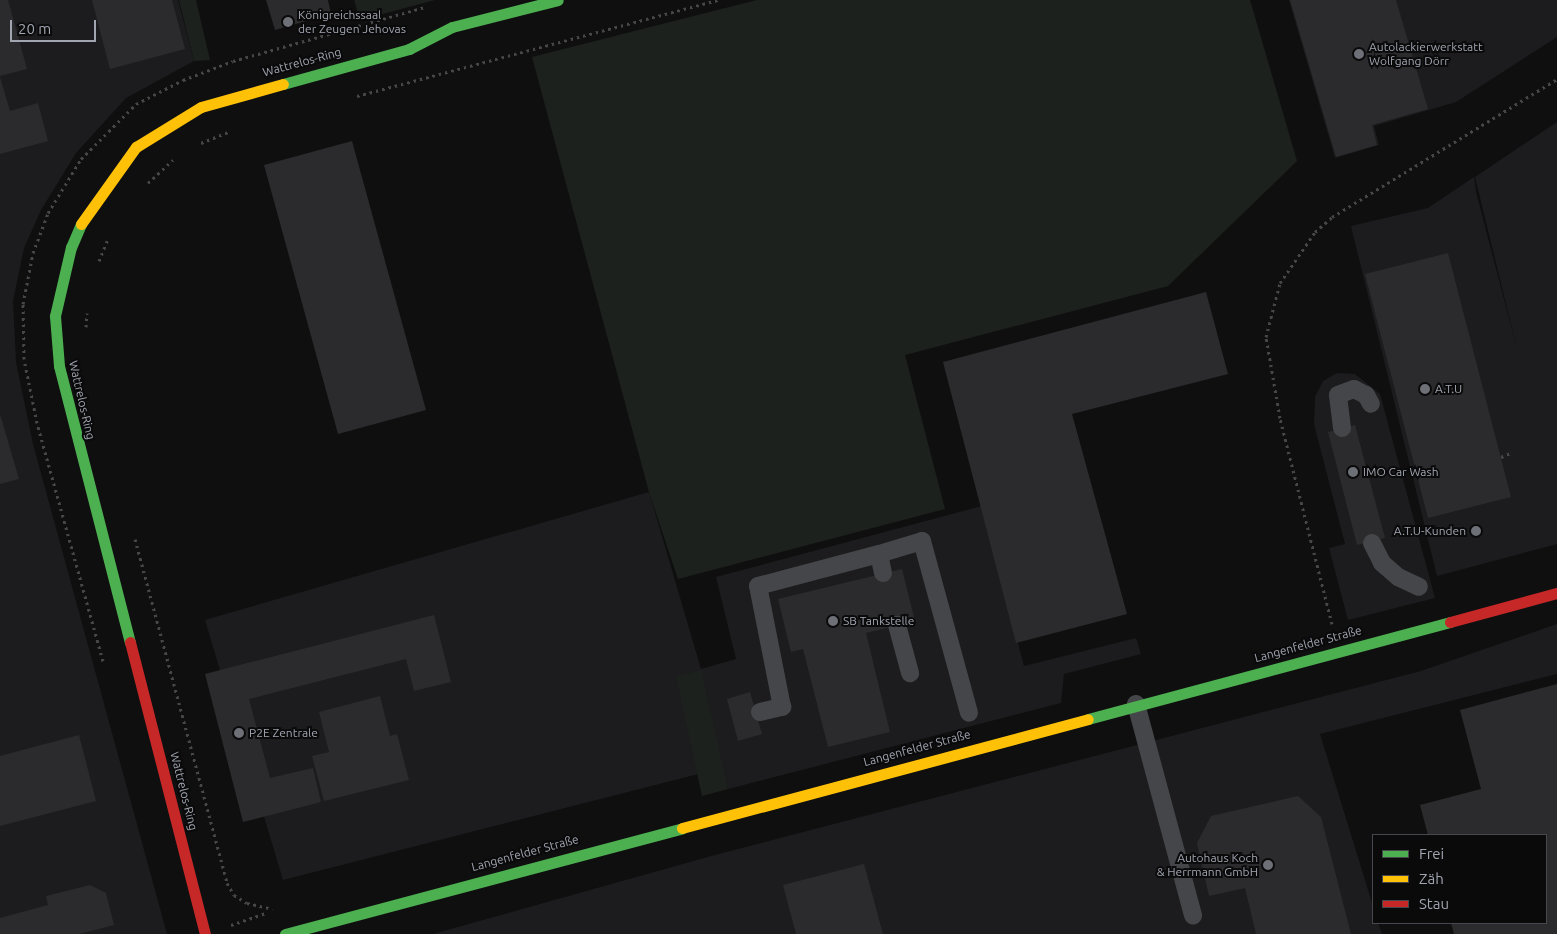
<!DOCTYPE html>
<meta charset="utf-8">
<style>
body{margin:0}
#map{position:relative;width:1557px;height:934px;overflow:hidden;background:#0f0f10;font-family:Ubuntu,sans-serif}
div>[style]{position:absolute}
.built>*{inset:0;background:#1c1c1e}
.green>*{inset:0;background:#1c211d}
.building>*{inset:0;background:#2b2b2d}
.path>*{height:3px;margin-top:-1.5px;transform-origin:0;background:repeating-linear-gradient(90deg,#47474a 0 2.5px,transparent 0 6.5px)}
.lane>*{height:18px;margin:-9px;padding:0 9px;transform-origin:9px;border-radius:9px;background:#454649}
.fast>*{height:11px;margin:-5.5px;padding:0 5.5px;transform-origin:5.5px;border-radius:5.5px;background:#4caf50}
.slow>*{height:11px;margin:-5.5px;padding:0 5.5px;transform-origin:5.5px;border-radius:5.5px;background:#ffc107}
.jam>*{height:11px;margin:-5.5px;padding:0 5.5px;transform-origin:5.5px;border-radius:5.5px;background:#c62828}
.dots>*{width:14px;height:14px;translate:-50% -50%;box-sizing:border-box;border:2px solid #0a0a0b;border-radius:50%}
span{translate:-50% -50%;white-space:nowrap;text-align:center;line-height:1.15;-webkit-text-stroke:4px #0a0a0b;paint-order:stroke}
.poi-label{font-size:12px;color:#a1a5b0}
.left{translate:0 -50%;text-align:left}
.right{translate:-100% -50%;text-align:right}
.street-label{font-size:12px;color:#a1a5b0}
.legend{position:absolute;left:1372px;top:834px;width:175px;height:90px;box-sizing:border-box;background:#0a0a0b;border:1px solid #46484d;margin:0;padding:6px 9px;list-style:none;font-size:15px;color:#a1a5b0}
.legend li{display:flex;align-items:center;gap:10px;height:25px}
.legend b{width:25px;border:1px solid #46484d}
.scale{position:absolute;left:10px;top:20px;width:86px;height:22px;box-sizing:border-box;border:2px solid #a1a5b0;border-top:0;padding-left:6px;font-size:15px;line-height:18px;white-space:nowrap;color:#a1a5b0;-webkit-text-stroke:4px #0a0a0b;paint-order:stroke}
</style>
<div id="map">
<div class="built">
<i style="clip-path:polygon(0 0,178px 0,194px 61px,126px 98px,76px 153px,41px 210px,24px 248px,13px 301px,16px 362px,33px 444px,167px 934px,0 934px)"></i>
<i style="clip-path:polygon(1289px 0,1557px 0,1557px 37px,1456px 102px,1374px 126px,1379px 145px,1335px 158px)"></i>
<i style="clip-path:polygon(1557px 122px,1557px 544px,1437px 576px,1351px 226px,1428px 208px,1474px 177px,1476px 192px,1517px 349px,1475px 177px)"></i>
<i style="clip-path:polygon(1337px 373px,1355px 374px,1380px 394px,1435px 598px,1348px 620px,1329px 548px,1345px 544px,1314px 424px,1315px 397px,1323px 381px)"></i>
<i style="clip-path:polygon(649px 492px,701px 669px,736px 659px,716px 577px,982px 506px,1024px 666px,1136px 638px,1141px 654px,1064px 674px,1061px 703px,728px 789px,722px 768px,283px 880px,205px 620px)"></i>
<i style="clip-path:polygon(1557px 624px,1557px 674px,1320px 734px,1373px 906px,1373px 923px,1378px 923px,1382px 934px,433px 934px,715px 855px,1421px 671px)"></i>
</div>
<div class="green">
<i style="clip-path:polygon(179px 0,196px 0,210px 60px,194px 61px)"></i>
<i style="clip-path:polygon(354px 0,435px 0,360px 20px)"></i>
<i style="clip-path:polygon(757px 0,1250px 0,1297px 161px,1168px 286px,905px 355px,945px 509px,678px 579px,649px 492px,532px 57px)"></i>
<i style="clip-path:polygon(701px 670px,728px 789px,702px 796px,676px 676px)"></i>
</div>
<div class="building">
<i style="clip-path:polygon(0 0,8px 0,27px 69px,0 76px)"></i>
<i style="clip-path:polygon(92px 0,172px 0,185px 49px,110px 69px)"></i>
<i style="clip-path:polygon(266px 0,328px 0,331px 14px,275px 30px)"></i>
<i style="clip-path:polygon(1290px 0,1396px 0,1428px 109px,1372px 125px,1377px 145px,1336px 157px)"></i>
<i style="clip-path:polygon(0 77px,10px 111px,38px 103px,48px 141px,0 154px)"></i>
<i style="clip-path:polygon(352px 141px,426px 410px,338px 434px,264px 165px)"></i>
<i style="clip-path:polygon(1448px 253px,1511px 497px,1428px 518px,1365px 274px)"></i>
<i style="clip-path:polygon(1206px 292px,1228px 374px,1072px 414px,1127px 614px,1016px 643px,943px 362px)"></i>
<i style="clip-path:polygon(0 414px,19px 479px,0 484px)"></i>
<i style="clip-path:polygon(1355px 425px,1385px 538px,1357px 545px,1328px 432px)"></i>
<i style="clip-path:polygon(902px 569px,915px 621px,866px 633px,890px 732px,828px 747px,803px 649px,791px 652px,778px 599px)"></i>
<i style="clip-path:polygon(434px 615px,451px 682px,414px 691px,406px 659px,249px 699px,270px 778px,313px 768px,321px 802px,243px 822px,205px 674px)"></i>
<i style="clip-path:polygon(1557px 684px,1557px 934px,1454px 934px,1451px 923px,1546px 923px,1546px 835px,1428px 835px,1420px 805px,1481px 789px,1460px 710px)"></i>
<i style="clip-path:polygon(750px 692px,762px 734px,738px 741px,727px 699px)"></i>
<i style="clip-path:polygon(380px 696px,390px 736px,397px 734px,409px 780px,324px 801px,312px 756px,329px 752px,319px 712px)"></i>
<i style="clip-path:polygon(79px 735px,96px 801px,0 826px,0 756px)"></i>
<i style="clip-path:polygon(1298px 796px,1321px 817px,1351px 934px,1256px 934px,1245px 888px,1209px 896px,1197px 843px,1211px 816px)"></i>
<i style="clip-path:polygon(864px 864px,883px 934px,796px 934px,783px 885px)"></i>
<i style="clip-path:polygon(90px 885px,106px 893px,114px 925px,79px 934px,0 934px,0 918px,48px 905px,46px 896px)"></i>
</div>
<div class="path">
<i style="left:357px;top:96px;width:374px;rotate:-14.9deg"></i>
<i style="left:201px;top:143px;width:31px;rotate:-22deg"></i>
<i style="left:148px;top:183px;width:34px;rotate:-43deg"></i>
<i style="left:99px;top:261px;width:24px;rotate:-68deg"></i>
<i style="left:86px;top:327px;width:14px;rotate:-86deg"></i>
<i style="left:1501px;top:457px;width:11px;rotate:-22deg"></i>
<i style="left:135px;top:539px;width:356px;rotate:75deg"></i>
<i style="left:227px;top:883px;width:14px;rotate:60deg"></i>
<i style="left:234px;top:895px;width:15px;rotate:32deg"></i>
<i style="left:247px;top:903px;width:26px;rotate:13deg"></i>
<i style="left:1332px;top:624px;width:212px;rotate:-104.2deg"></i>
<i style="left:1280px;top:418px;width:82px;rotate:-99.8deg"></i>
<i style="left:1266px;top:337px;width:56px;rotate:-75.5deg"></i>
<i style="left:1280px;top:283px;width:62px;rotate:-55.5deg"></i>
<i style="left:1315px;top:232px;width:23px;rotate:-41deg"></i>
<i style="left:1332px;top:217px;width:264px;rotate:-31.5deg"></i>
<i style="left:103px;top:661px;width:247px;rotate:-105.5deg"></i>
<i style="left:37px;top:423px;width:65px;rotate:-101.5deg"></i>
<i style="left:24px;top:359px;width:55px;rotate:-91deg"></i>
<i style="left:23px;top:304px;width:52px;rotate:-78.9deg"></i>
<i style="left:33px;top:253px;width:43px;rotate:-69.4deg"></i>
<i style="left:48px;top:213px;width:63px;rotate:-58.6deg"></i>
<i style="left:81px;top:159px;width:78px;rotate:-45deg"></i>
<i style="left:136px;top:104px;width:53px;rotate:-27.1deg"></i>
<i style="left:183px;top:80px;width:53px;rotate:-20.8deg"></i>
<i style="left:233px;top:61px;width:199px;rotate:-15.7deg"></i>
<i style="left:231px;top:925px;width:36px;rotate:-19deg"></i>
</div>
<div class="lane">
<i style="left:1342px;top:428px;width:33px;rotate:-97deg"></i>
<i style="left:1338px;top:395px;width:17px;rotate:-21deg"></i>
<i style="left:1354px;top:389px;width:13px;rotate:27deg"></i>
<i style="left:1366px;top:395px;width:10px;rotate:61deg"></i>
<i style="left:1372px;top:543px;width:22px;rotate:63deg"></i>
<i style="left:1382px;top:563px;width:21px;rotate:41deg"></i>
<i style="left:1398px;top:577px;width:23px;rotate:25deg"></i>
<i style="left:883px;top:573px;width:19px;rotate:-102deg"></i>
<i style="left:879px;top:554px;width:45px;rotate:-16.8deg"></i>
<i style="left:922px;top:541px;width:178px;rotate:74.7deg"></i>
<i style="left:897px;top:625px;width:50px;rotate:74.8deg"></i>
<i style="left:1136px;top:704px;width:219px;rotate:74.9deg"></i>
<i style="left:760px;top:712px;width:23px;rotate:-13deg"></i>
<i style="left:782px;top:707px;width:123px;rotate:-101.2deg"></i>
<i style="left:758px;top:586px;width:125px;rotate:-14.8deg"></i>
</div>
<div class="fast">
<i style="left:283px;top:84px;width:131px;rotate:-15.5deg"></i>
<i style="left:409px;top:49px;width:48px;rotate:-27.1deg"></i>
<i style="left:452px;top:27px;width:109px;rotate:-14.3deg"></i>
<i style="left:81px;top:224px;width:25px;rotate:113deg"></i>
<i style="left:71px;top:247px;width:71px;rotate:103.1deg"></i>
<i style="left:55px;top:316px;width:50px;rotate:85.4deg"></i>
<i style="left:59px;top:366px;width:285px;rotate:75.6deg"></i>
<i style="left:1088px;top:719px;width:375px;rotate:-15deg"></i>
<i style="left:285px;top:934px;width:411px;rotate:-14.9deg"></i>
</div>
<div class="slow">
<i style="left:81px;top:224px;width:95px;rotate:-54.5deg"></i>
<i style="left:136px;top:147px;width:76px;rotate:-31.6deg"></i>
<i style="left:201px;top:107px;width:85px;rotate:-15.7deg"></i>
<i style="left:682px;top:828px;width:420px;rotate:-15deg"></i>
</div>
<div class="jam">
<i style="left:1450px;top:622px;width:111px;rotate:-15.2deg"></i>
<i style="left:130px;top:642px;width:301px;rotate:75.6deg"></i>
</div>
<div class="dots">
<i style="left:288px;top:22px;background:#6e7078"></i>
<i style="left:1359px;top:54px;background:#6e7078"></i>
<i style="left:1425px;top:389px;background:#6e7078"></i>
<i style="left:1353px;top:472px;background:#6e7078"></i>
<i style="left:1476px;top:531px;background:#6e7078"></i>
<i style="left:833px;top:621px;background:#6e7078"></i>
<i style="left:239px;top:733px;background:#6e7078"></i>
<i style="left:1268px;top:865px;background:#6e7078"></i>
</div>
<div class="poi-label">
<span class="left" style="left:298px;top:22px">Königreichssaal<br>der Zeugen Jehovas</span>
<span class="left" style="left:1369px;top:54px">Autolackierwerkstatt<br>Wolfgang Dörr</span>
<span class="left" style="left:1435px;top:389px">A.T.U</span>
<span class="left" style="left:1363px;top:472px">IMO Car Wash</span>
<span class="right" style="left:1466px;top:531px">A.T.U-Kunden</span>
<span class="left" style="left:843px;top:621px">SB Tankstelle</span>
<span class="left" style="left:249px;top:733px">P2E Zentrale</span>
<span class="right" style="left:1258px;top:865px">Autohaus Koch<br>&amp; Herrmann GmbH</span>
</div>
<div class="street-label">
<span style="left:302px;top:62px;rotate:-15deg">Wattrelos-Ring</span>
<span style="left:82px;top:400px;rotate:77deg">Wattrelos-Ring</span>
<span style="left:1308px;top:644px;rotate:-15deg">Langenfelder Straße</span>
<span style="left:917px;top:748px;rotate:-15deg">Langenfelder Straße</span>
<span style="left:184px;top:791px;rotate:76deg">Wattrelos-Ring</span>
<span style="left:525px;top:853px;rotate:-15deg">Langenfelder Straße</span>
</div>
<ul class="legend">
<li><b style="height:6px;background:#4caf50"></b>Frei</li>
<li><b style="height:6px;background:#ffc107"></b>Zäh</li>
<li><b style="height:6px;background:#c62828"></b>Stau</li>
</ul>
<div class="scale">20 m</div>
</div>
